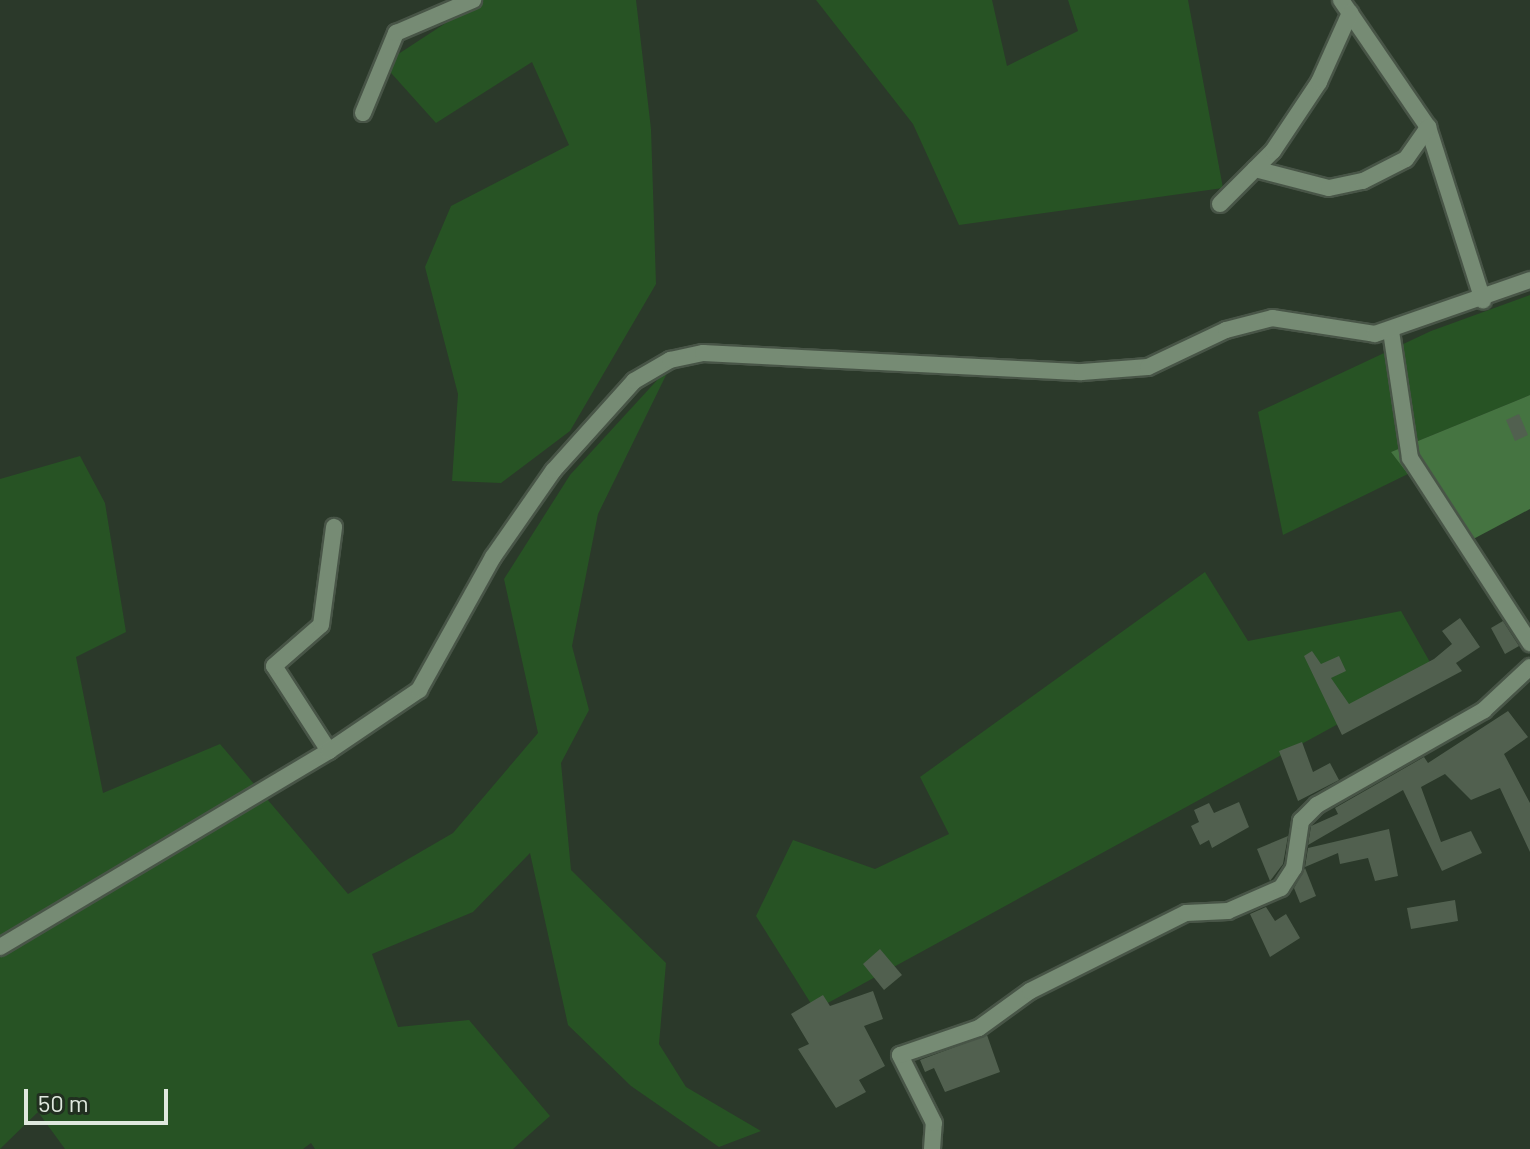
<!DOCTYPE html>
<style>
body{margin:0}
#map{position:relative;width:1530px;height:1149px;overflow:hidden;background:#2b392a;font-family:Barlow,sans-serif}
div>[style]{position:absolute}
.green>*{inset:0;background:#275324}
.water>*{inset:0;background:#457441}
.building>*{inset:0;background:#51604f}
.roads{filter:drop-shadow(2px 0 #485547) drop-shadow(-2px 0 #485547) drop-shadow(0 2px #485547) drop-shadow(0 -2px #485547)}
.street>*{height:16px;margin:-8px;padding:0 8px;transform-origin:8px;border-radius:8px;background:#768b74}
span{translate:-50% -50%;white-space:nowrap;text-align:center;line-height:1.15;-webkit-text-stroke:6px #212f20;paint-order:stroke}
.scale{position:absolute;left:24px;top:1089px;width:144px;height:36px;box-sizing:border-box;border:4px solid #dfe8de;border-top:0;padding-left:10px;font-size:24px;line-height:28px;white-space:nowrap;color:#dfe8de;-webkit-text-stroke:6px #212f20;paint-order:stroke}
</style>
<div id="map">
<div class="green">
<i style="clip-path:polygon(481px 0,636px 0,651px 129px,656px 284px,570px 431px,501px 483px,452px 481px,458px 394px,425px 267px,451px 206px,569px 145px,532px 62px,436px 123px,383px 64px)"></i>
<i style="clip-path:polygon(816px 0,992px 0,1007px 66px,1078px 31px,1068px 0,1188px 0,1223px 188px,959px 225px,913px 124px)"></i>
<i style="clip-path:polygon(1530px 295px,1530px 395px,1391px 452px,1408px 474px,1283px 535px,1258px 412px,1431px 331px)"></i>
<i style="clip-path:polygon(671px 365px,598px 514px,572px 646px,589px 710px,561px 763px,571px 870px,666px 963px,659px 1044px,686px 1087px,761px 1131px,719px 1147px,631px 1086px,568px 1025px,530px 853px,473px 912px,372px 954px,398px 1027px,469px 1020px,550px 1116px,513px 1149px,315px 1149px,311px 1143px,303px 1149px,65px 1149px,38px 1112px,0 1149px,0 479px,80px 456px,105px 503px,126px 632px,76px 657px,103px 793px,220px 744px,348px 894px,453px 833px,538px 733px,504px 579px,570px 475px)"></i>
<i style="clip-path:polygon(1205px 572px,1248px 641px,1401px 611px,1435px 671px,815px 1010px,756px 916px,793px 840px,875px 869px,949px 834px,920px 777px)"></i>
</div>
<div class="water">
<i style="clip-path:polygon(1530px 395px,1530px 509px,1462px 545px,1391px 452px)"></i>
</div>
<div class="building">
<i style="clip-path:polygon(1519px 414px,1528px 435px,1515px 441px,1506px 420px)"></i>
<i style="clip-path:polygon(1460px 618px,1480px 647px,1456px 663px,1462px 671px,1342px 735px,1304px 656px,1312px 651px,1321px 664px,1339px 656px,1346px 671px,1331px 678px,1349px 704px,1434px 659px,1452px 644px,1442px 631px)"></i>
<i style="clip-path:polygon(1503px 621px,1519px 646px,1505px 654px,1491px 628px)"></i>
<i style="clip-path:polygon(1508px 711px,1528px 737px,1504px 754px,1530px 803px,1530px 852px,1500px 788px,1471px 800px,1445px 774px,1421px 787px,1441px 842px,1471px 831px,1482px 853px,1442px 871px,1403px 790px,1308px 845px,1311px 826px,1338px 814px,1335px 808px,1424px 757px,1428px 763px)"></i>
<i style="clip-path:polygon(1302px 742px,1313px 772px,1330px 763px,1339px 780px,1298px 801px,1279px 751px)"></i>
<i style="clip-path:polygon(1239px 802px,1249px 827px,1212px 848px,1209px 840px,1200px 845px,1191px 826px,1199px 822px,1194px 810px,1209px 803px,1214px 813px)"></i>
<i style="clip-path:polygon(1389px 829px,1398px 876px,1375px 881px,1368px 858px,1340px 864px,1338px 853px,1305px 867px,1308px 848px)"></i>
<i style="clip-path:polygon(1288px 836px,1283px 864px,1270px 881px,1257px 849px)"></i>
<i style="clip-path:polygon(1305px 868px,1316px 896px,1300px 903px,1294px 888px)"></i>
<i style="clip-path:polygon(1455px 900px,1458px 921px,1411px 929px,1407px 908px)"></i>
<i style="clip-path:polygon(1266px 907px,1275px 921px,1286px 914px,1300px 938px,1270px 957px,1250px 914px)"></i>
<i style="clip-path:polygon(880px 949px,902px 975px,884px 990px,863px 964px)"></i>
<i style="clip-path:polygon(873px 991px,883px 1019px,864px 1026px,885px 1066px,859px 1080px,866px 1092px,836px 1108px,798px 1049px,809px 1044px,791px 1014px,823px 995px,830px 1006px)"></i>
<i style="clip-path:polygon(987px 1035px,1000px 1072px,945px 1092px,934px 1068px,925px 1072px,920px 1060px)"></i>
</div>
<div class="roads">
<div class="street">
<i style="left:1341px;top:0;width:154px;rotate:55.6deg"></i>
<i style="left:1428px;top:127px;width:182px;rotate:72.4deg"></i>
<i style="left:363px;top:113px;width:87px;rotate:-67.6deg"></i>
<i style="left:396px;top:33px;width:84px;rotate:-23.2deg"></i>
<i style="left:1255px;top:169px;width:76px;rotate:14.4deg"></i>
<i style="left:1329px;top:188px;width:35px;rotate:-12deg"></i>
<i style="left:1363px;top:181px;width:48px;rotate:-27.1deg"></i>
<i style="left:1406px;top:159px;width:39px;rotate:-55deg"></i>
<i style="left:1220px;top:204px;width:75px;rotate:-45deg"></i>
<i style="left:1273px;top:151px;width:83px;rotate:-56.3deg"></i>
<i style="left:1319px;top:82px;width:76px;rotate:-65.8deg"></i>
<i style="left:1391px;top:331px;width:128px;rotate:81.5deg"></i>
<i style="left:1410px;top:458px;width:221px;rotate:57deg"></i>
<i style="left:329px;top:751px;width:101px;rotate:-122.9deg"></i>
<i style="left:274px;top:666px;width:62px;rotate:-41.1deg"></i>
<i style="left:321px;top:625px;width:99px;rotate:-82.4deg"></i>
<i style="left:0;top:947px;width:383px;rotate:-30.8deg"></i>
<i style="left:329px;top:751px;width:109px;rotate:-34.1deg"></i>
<i style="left:419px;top:690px;width:152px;rotate:-60.9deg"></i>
<i style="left:493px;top:557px;width:105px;rotate:-55.1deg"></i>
<i style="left:553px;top:471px;width:121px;rotate:-48deg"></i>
<i style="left:634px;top:381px;width:42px;rotate:-30.3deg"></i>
<i style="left:670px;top:360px;width:34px;rotate:-12deg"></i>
<i style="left:703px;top:353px;width:379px;rotate:2.9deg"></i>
<i style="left:1082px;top:372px;width:66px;rotate:-4.3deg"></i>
<i style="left:1148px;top:367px;width:86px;rotate:-25.4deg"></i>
<i style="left:1226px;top:330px;width:48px;rotate:-14.6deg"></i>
<i style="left:1272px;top:318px;width:104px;rotate:8.8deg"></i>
<i style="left:1375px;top:334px;width:164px;rotate:-19.2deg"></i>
<i style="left:932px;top:1149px;width:26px;rotate:-86deg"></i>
<i style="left:934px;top:1123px;width:76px;rotate:-116.6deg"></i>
<i style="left:900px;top:1055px;width:83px;rotate:-18.9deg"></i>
<i style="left:979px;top:1028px;width:63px;rotate:-36deg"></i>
<i style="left:1030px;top:991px;width:174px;rotate:-26.6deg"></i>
<i style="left:1186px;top:913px;width:42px;rotate:-2.7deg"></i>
<i style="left:1228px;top:911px;width:58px;rotate:-23.5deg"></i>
<i style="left:1281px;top:888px;width:24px;rotate:-57deg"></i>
<i style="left:1294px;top:868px;width:48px;rotate:-81.5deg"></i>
<i style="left:1301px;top:821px;width:23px;rotate:-45deg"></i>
<i style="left:1317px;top:805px;width:192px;rotate:-29.6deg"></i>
<i style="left:1484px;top:710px;width:63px;rotate:-43.1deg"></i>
</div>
</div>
<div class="scale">50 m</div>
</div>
